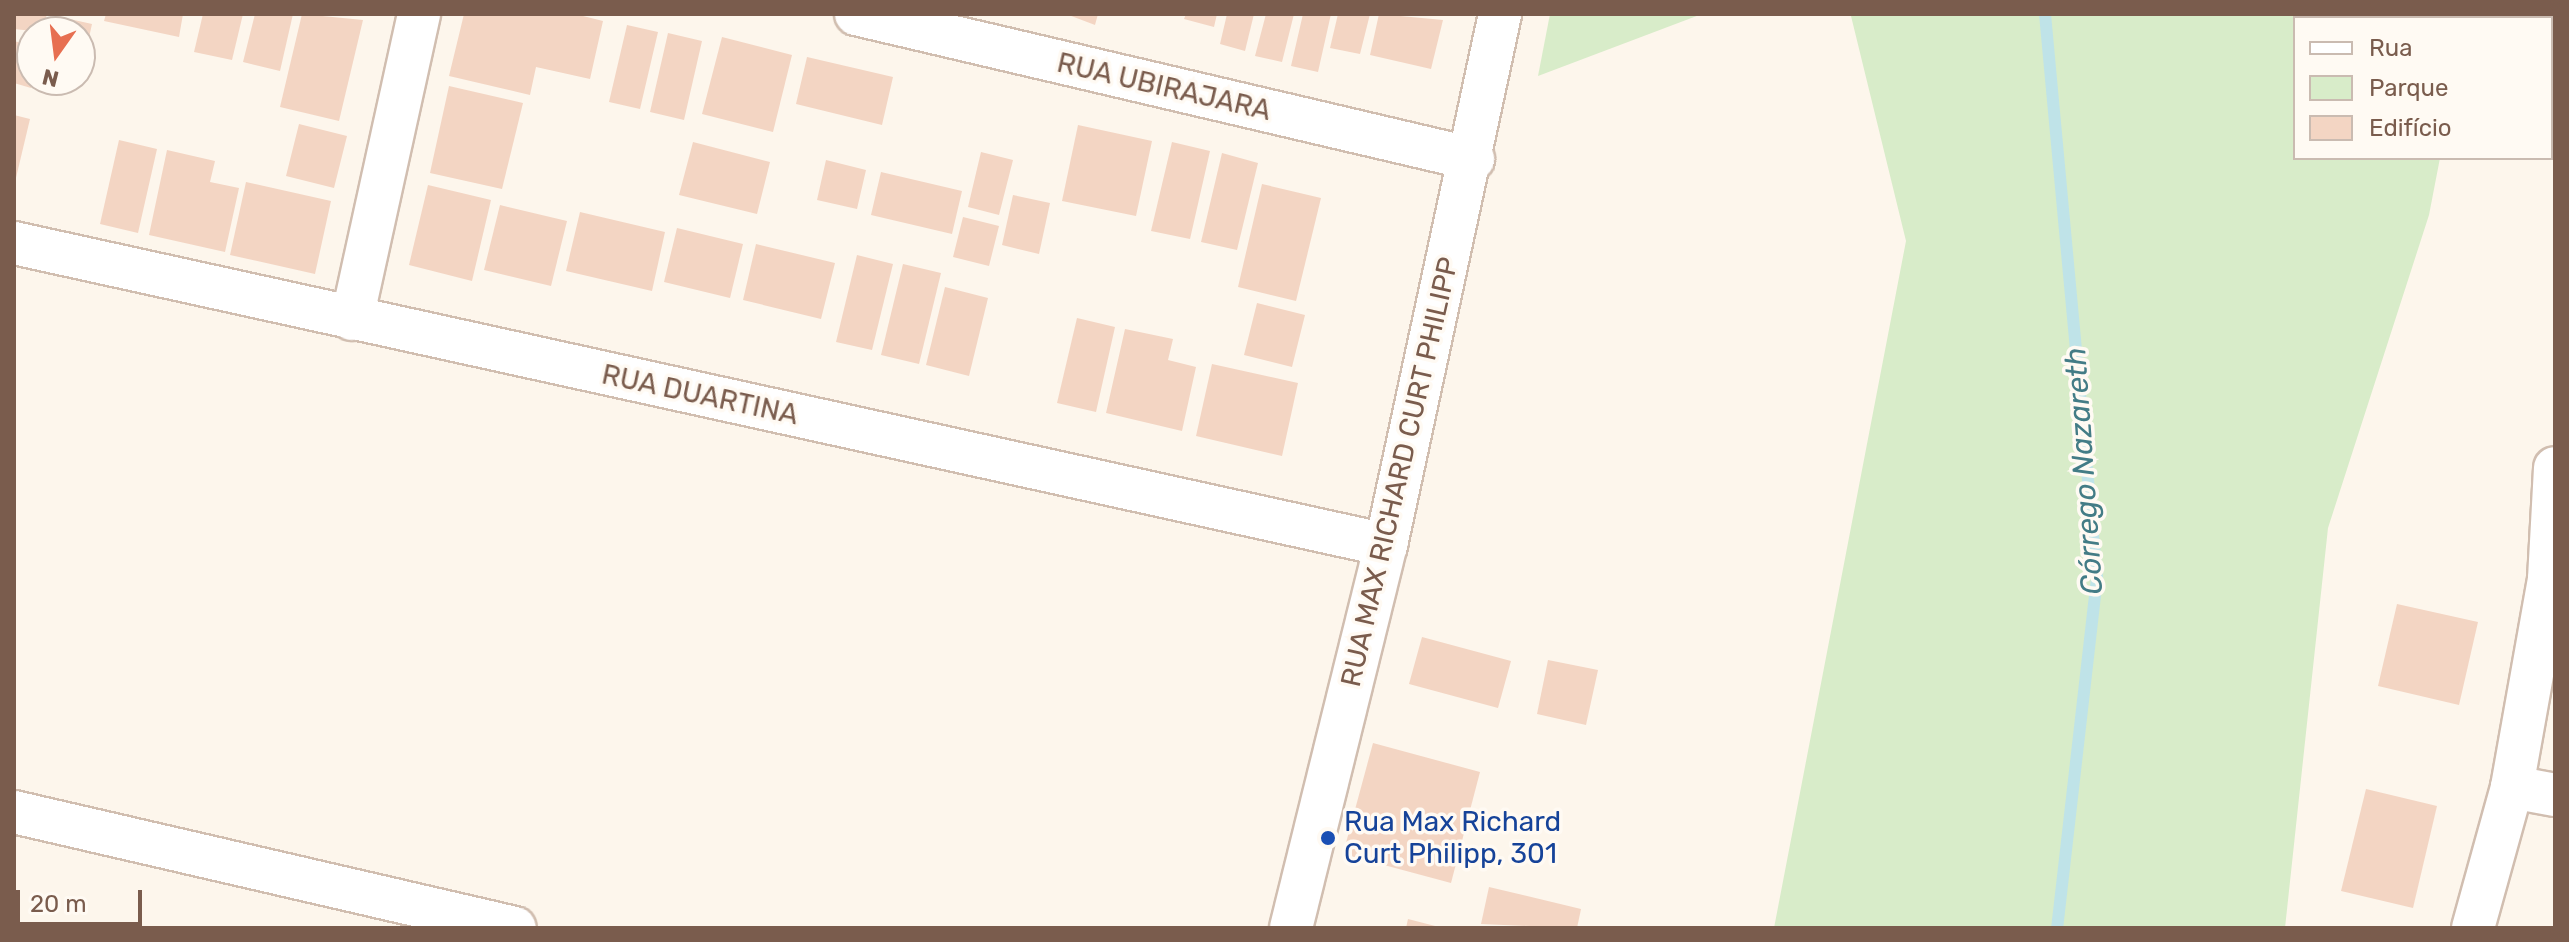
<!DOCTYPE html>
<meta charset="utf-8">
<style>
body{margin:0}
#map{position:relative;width:2569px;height:942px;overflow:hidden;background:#fdf6ec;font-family:Rubik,sans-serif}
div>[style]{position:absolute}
.green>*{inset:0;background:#d8ecc9}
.stream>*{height:12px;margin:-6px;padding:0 6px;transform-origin:6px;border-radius:6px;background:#bfe3e8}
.building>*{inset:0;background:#f3d5c3}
.roads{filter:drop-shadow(2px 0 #d1beb0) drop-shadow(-2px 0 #d1beb0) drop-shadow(0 2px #d1beb0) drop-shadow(0 -2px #d1beb0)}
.street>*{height:42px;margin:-21px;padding:0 21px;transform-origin:21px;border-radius:21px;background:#fff}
.dots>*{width:22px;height:22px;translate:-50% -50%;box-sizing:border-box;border:4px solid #fffaf3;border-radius:50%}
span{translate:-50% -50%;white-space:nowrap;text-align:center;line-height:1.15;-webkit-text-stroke:7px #fffaf3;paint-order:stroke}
.street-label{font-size:28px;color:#7a5c4d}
.transit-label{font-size:28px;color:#164399}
.left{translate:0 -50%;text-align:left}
.water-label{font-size:30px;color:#437c86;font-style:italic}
.frame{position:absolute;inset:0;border:16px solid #7a5c4d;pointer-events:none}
.legend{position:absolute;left:2293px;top:16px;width:260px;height:144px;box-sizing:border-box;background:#fffaf3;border:2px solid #cabbb1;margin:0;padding:10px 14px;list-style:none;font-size:24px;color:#7a5c4d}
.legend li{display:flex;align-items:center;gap:16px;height:40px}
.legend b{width:40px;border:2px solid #cabbb1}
.north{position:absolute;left:16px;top:16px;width:80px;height:80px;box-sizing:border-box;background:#fffaf3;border:2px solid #cabbb1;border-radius:50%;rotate:194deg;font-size:22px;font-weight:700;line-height:32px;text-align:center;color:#7a5c4d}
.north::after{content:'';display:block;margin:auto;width:28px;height:36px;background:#e76f51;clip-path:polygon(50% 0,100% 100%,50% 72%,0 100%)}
.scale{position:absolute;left:16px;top:890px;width:126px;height:36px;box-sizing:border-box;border:4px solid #7a5c4d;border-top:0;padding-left:10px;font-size:24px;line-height:28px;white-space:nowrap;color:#7a5c4d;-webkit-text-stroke:6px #fffaf3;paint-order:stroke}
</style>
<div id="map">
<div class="green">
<i style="clip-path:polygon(1550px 14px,1702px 14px,1538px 76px)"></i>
<i style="clip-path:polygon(1843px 14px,2425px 14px,2426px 18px,2295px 18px,2295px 158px,2440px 158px,2429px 215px,2328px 528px,2285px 928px,1774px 928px,1906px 241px,1851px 16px)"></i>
</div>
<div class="stream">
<i style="left:2045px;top:14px;width:566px;rotate:84.73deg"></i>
<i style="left:2097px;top:578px;width:352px;rotate:96.5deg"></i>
</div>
<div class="building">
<i style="clip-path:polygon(14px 14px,47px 14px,42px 32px,14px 29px)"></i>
<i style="clip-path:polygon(106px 14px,183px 14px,179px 37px,104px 21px)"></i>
<i style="clip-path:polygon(203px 14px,243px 14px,232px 60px,194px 52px)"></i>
<i style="clip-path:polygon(255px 14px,293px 14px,280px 71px,243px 62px)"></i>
<i style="clip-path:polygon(302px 14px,363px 20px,339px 121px,280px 107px)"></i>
<i style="clip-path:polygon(464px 14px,575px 14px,603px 21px,590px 79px,536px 67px,530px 95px,449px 76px)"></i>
<i style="clip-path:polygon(1066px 14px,1098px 14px,1095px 25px)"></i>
<i style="clip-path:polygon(1186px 14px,1217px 14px,1214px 27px,1184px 19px)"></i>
<i style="clip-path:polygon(1227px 14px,1254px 14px,1245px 51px,1220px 44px)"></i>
<i style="clip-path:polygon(1266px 14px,1294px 14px,1282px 62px,1255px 56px)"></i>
<i style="clip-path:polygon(1303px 14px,1331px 14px,1318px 72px,1291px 66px)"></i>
<i style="clip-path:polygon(1338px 14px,1370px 14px,1360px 54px,1330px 48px)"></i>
<i style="clip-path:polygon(1379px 14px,1443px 20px,1431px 69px,1370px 55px)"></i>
<i style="clip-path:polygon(56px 16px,92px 24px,81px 74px,80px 32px,52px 32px)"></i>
<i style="clip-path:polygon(627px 25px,658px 32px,640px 109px,609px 102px)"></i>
<i style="clip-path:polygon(668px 33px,702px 41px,684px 120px,650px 112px)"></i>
<i style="clip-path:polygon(722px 37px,792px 55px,773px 132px,702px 114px)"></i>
<i style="clip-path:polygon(14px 41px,32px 46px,31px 88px,14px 83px)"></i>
<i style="clip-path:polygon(807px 57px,893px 77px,882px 125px,796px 104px)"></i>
<i style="clip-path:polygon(449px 86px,523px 103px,502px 189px,430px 173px)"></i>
<i style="clip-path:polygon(14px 115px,30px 119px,15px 182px,14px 182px)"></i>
<i style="clip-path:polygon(299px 124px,347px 136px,334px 188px,286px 176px)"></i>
<i style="clip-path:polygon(1078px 125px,1152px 141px,1136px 216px,1062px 201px)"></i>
<i style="clip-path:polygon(119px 140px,157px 149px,138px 233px,100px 224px)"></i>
<i style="clip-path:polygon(693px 142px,770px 162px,757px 214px,679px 195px)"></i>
<i style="clip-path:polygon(1172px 142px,1210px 151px,1190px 239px,1151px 231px)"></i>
<i style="clip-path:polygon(167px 150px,215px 161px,210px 182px,239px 188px,225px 252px,149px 235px)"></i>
<i style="clip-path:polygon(981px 152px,1013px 160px,999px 215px,968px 207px)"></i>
<i style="clip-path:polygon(1222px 153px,1258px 163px,1237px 250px,1201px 242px)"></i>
<i style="clip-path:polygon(826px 160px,866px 170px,857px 209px,817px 200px)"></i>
<i style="clip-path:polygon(881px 172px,962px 191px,952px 234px,871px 215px)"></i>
<i style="clip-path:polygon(246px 182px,331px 201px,315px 274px,230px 255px)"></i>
<i style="clip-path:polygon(1262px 184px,1321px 198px,1296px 301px,1238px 287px)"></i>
<i style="clip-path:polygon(428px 185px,491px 200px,472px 281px,409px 265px)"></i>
<i style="clip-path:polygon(1013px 195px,1050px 203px,1039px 254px,1002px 245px)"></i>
<i style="clip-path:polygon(500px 205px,567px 221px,551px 286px,484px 270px)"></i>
<i style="clip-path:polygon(580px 212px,665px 232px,652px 291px,566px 271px)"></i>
<i style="clip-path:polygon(963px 217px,999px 226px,989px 266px,953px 257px)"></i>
<i style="clip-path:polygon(677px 228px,743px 244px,730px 298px,664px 282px)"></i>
<i style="clip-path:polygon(756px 244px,835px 263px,821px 319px,743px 300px)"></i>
<i style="clip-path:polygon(857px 255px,893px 264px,872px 350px,836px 342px)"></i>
<i style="clip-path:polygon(903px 264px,941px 273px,919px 364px,881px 355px)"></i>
<i style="clip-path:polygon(945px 287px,988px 298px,969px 376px,926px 365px)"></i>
<i style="clip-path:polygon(1257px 303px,1305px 315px,1292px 367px,1244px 355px)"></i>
<i style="clip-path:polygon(1077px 318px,1115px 327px,1096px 412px,1057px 403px)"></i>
<i style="clip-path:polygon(1125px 329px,1173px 339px,1168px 360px,1196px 367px,1182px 431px,1106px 413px)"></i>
<i style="clip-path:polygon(1212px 364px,1298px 383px,1282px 456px,1196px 436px)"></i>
<i style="clip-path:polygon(2397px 604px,2478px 622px,2459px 705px,2378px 686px)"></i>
<i style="clip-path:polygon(1422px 637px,1511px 661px,1498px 708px,1409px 684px)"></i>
<i style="clip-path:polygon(1548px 660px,1598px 670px,1586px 725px,1537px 714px)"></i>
<i style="clip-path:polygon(1373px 743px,1480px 772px,1451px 883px,1343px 854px)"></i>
<i style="clip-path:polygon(2366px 789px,2437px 806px,2413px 908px,2341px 891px)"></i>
<i style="clip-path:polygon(1489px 887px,1581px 909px,1577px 928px,1481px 924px)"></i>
<i style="clip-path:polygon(1408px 919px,1439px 927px,1439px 928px,1406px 928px)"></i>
</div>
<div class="roads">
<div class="street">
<i style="left:856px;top:14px;width:634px;rotate:13.22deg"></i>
<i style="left:14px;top:243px;width:1405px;rotate:12.41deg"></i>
<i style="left:352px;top:319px;width:312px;rotate:-77.6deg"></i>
<i style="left:2512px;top:787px;width:44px;rotate:10.5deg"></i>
<i style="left:14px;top:812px;width:514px;rotate:13.04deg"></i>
<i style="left:1291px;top:928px;width:395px;rotate:-76.1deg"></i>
<i style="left:1386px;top:545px;width:543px;rotate:-77.88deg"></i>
<i style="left:2473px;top:928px;width:146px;rotate:-74.5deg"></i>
<i style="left:2512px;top:787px;width:211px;rotate:-79.9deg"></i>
<i style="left:2549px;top:579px;width:111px;rotate:-86.9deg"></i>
</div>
</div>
<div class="dots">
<i style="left:1328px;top:838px;background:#1a4fb4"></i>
</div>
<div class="street-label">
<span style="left:1164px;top:87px;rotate:13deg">RUA UBIRAJARA</span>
<span style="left:700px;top:395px;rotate:12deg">RUA DUARTINA</span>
<span style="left:1400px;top:472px;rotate:-77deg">RUA MAX RICHARD CURT PHILIPP</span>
</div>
<div class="transit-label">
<span class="left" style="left:1344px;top:838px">Rua Max Richard<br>Curt Philipp, 301</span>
</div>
<div class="water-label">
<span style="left:2084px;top:471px;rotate:-94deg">Córrego Nazareth</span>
</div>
<div class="frame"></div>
<ul class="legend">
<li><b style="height:10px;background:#fff"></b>Rua</li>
<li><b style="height:22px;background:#d8ecc9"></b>Parque</li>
<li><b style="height:22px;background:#f3d5c3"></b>Edifício</li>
</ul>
<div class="north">N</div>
<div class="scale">20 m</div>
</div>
